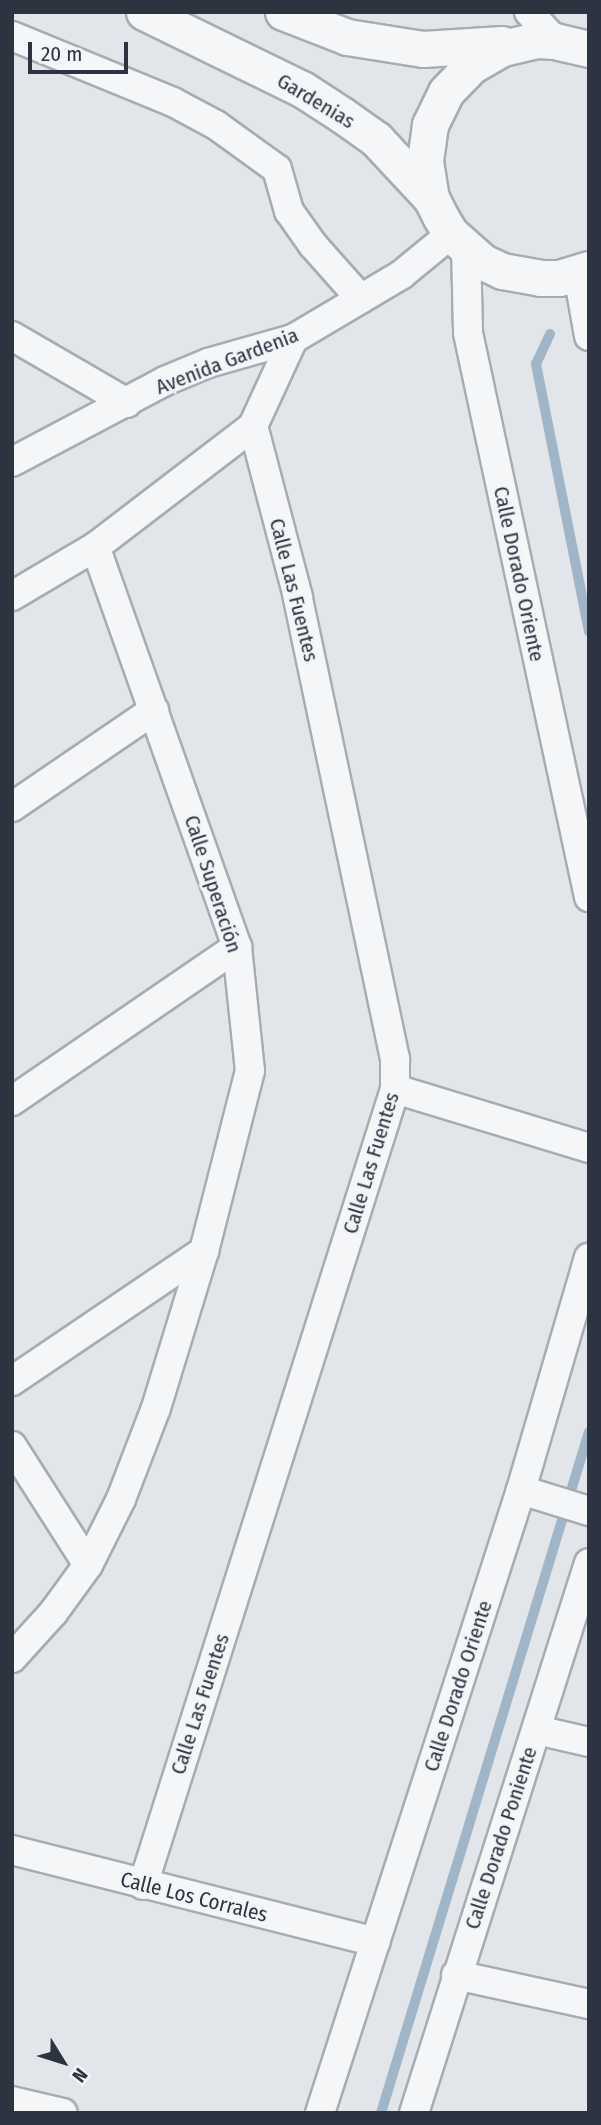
<!DOCTYPE html>
<meta charset="utf-8">
<style>
body{margin:0}
#map{position:relative;width:601px;height:2125px;overflow:hidden;background:#e2e5e9;font-family:"Fira Sans Condensed",sans-serif}
div>[style]{position:absolute}
.stream>*{height:10px;margin:-5px;padding:0 5px;transform-origin:5px;border-radius:5px;background:#a0b5c7}
.roads{filter:drop-shadow(2px 0 #a7acb3) drop-shadow(-2px 0 #a7acb3) drop-shadow(0 2px #a7acb3) drop-shadow(0 -2px #a7acb3)}
.minor>*{height:28px;margin:-14px;padding:0 14px;transform-origin:14px;border-radius:14px;background:#f5f6f8}
.tertiary>*{height:35px;margin:-17.5px;padding:0 17.5px;transform-origin:17.5px;border-radius:17.5px;background:#f5f6f8}
span{translate:-50% -50%;white-space:nowrap;text-align:center;line-height:1.15;-webkit-text-stroke:5px #f2f4f7;paint-order:stroke}
.street-label{font-size:21px;color:#2b3440}
.frame{position:absolute;inset:0;border:14px solid #2b3440;pointer-events:none}
.north{position:absolute;left:28px;top:2027px;width:70px;height:70px;-webkit-text-stroke:5px #f2f4f7;paint-order:stroke;rotate:128deg;font-size:19px;font-weight:700;line-height:28px;text-align:center;color:#2b3440}
.north::after{content:'';display:block;margin:auto;width:24px;height:32px;background:#2b3440;clip-path:polygon(50% 0,100% 100%,50% 72%,0 100%)}
.scale{position:absolute;left:28px;top:42px;width:100px;height:32px;box-sizing:border-box;border:4px solid #2b3440;border-top:0;padding-left:9px;font-size:21px;line-height:24px;white-space:nowrap;color:#2b3440;-webkit-text-stroke:5px #f2f4f7;paint-order:stroke}
</style>
<div id="map">
<div class="stream">
<i style="left:550px;top:334px;width:33px;rotate:115deg"></i>
<i style="left:536px;top:364px;width:273px;rotate:78.8deg"></i>
<i style="left:381px;top:2113px;width:712px;rotate:-73.02deg"></i>
</div>
<div class="roads">
<div class="minor">
<i style="left:529px;top:12px;width:39px;rotate:48deg"></i>
<i style="left:12px;top:36px;width:174px;rotate:22.3deg"></i>
<i style="left:173px;top:102px;width:49px;rotate:28.1deg"></i>
<i style="left:216px;top:125px;width:75px;rotate:35.8deg"></i>
<i style="left:277px;top:169px;width:44px;rotate:74.1deg"></i>
<i style="left:289px;top:211px;width:42px;rotate:54.8deg"></i>
<i style="left:313px;top:245px;width:72px;rotate:48.4deg"></i>
<i style="left:466px;top:249px;width:84px;rotate:88.6deg"></i>
<i style="left:468px;top:333px;width:577px;rotate:77.89deg"></i>
<i style="left:578px;top:274px;width:63px;rotate:79.9deg"></i>
<i style="left:12px;top:336px;width:133px;rotate:30.2deg"></i>
<i style="left:12px;top:462px;width:173px;rotate:-27.9deg"></i>
<i style="left:165px;top:381px;width:47px;rotate:-22.7deg"></i>
<i style="left:208px;top:363px;width:88px;rotate:-15.8deg"></i>
<i style="left:293px;top:339px;width:126px;rotate:-30.7deg"></i>
<i style="left:401px;top:275px;width:65px;rotate:-39.4deg"></i>
<i style="left:12px;top:596px;width:96px;rotate:-30.6deg"></i>
<i style="left:95px;top:547px;width:199px;rotate:-37.4deg"></i>
<i style="left:253px;top:426px;width:96px;rotate:-65.3deg"></i>
<i style="left:12px;top:807px;width:172px;rotate:-34.3deg"></i>
<i style="left:395px;top:1089px;width:203px;rotate:16.9deg"></i>
<i style="left:12px;top:1101px;width:273px;rotate:-34.4deg"></i>
<i style="left:12px;top:1381px;width:232px;rotate:-34.1deg"></i>
<i style="left:204px;top:1251px;width:186px;rotate:-75.7deg"></i>
<i style="left:250px;top:1071px;width:125px;rotate:-96deg"></i>
<i style="left:237px;top:947px;width:424px;rotate:-109.5deg"></i>
<i style="left:12px;top:1446px;width:141px;rotate:57.4deg"></i>
<i style="left:521px;top:1490px;width:71px;rotate:17.2deg"></i>
<i style="left:12px;top:1658px;width:61px;rotate:-47.7deg"></i>
<i style="left:53px;top:1613px;width:59px;rotate:-53.9deg"></i>
<i style="left:88px;top:1565px;width:74px;rotate:-63.4deg"></i>
<i style="left:121px;top:1499px;width:97px;rotate:-69deg"></i>
<i style="left:156px;top:1408px;width:164px;rotate:-73deg"></i>
<i style="left:537px;top:1730px;width:53px;rotate:13deg"></i>
<i style="left:12px;top:1850px;width:375px;rotate:14.2deg"></i>
<i style="left:143px;top:1885px;width:835px;rotate:-72.43deg"></i>
<i style="left:395px;top:1089px;width:30px;rotate:-90deg"></i>
<i style="left:395px;top:1059px;width:472px;rotate:-101.9deg"></i>
<i style="left:298px;top:597px;width:177px;rotate:-104.7deg"></i>
<i style="left:456px;top:1975px;width:136px;rotate:12.3deg"></i>
<i style="left:12px;top:2101px;width:52px;rotate:13.2deg"></i>
<i style="left:320px;top:2113px;width:655px;rotate:-72.12deg"></i>
<i style="left:521px;top:1490px;width:242px;rotate:-73.7deg"></i>
<i style="left:414px;top:2113px;width:577px;rotate:-72.35deg"></i>
</div>
<div class="tertiary">
<i style="left:144px;top:12px;width:176px;rotate:26deg"></i>
<i style="left:302px;top:89px;width:48px;rotate:33deg"></i>
<i style="left:342px;top:115px;width:42px;rotate:35.2deg"></i>
<i style="left:376px;top:139px;width:81px;rotate:47deg"></i>
<i style="left:283px;top:12px;width:69px;rotate:21.3deg"></i>
<i style="left:347px;top:37px;width:77px;rotate:9deg"></i>
<i style="left:423px;top:49px;width:79px;rotate:-3.6deg"></i>
<i style="left:589px;top:49px;width:35px;rotate:-167deg"></i>
<i style="left:555px;top:41px;width:18px;rotate:-177deg"></i>
<i style="left:537px;top:40px;width:36px;rotate:167deg"></i>
<i style="left:502px;top:48px;width:36px;rotate:150deg"></i>
<i style="left:471px;top:66px;width:36px;rotate:134deg"></i>
<i style="left:446px;top:92px;width:37px;rotate:116deg"></i>
<i style="left:430px;top:125px;width:36px;rotate:98deg"></i>
<i style="left:425px;top:161px;width:37px;rotate:81deg"></i>
<i style="left:431px;top:198px;width:20px;rotate:63deg"></i>
<i style="left:440px;top:216px;width:21px;rotate:59deg"></i>
<i style="left:451px;top:234px;width:43px;rotate:41.2deg"></i>
<i style="left:483px;top:262px;width:21px;rotate:25deg"></i>
<i style="left:502px;top:271px;width:39px;rotate:10deg"></i>
<i style="left:540px;top:278px;width:19px"></i>
<i style="left:559px;top:278px;width:31px;rotate:-17deg"></i>
</div>
</div>
<div class="street-label">
<span style="left:316px;top:101px;rotate:31deg">Gardenias</span>
<span style="left:227px;top:361px;rotate:-21deg">Avenida Gardenia</span>
<span style="left:519px;top:574px;rotate:78deg">Calle Dorado Oriente</span>
<span style="left:294px;top:590px;rotate:76deg">Calle Las Fuentes</span>
<span style="left:213px;top:884px;rotate:72deg">Calle Superación</span>
<span style="left:371px;top:1163px;rotate:-73deg">Calle Las Fuentes</span>
<span style="left:458px;top:1686px;rotate:-72deg">Calle Dorado Oriente</span>
<span style="left:200px;top:1704px;rotate:-72deg">Calle Las Fuentes</span>
<span style="left:501px;top:1838px;rotate:-72deg">Calle Dorado Poniente</span>
<span style="left:194px;top:1897px;rotate:14deg">Calle Los Corrales</span>
</div>
<div class="frame"></div>
<div class="north">N</div>
<div class="scale">20 m</div>
</div>
